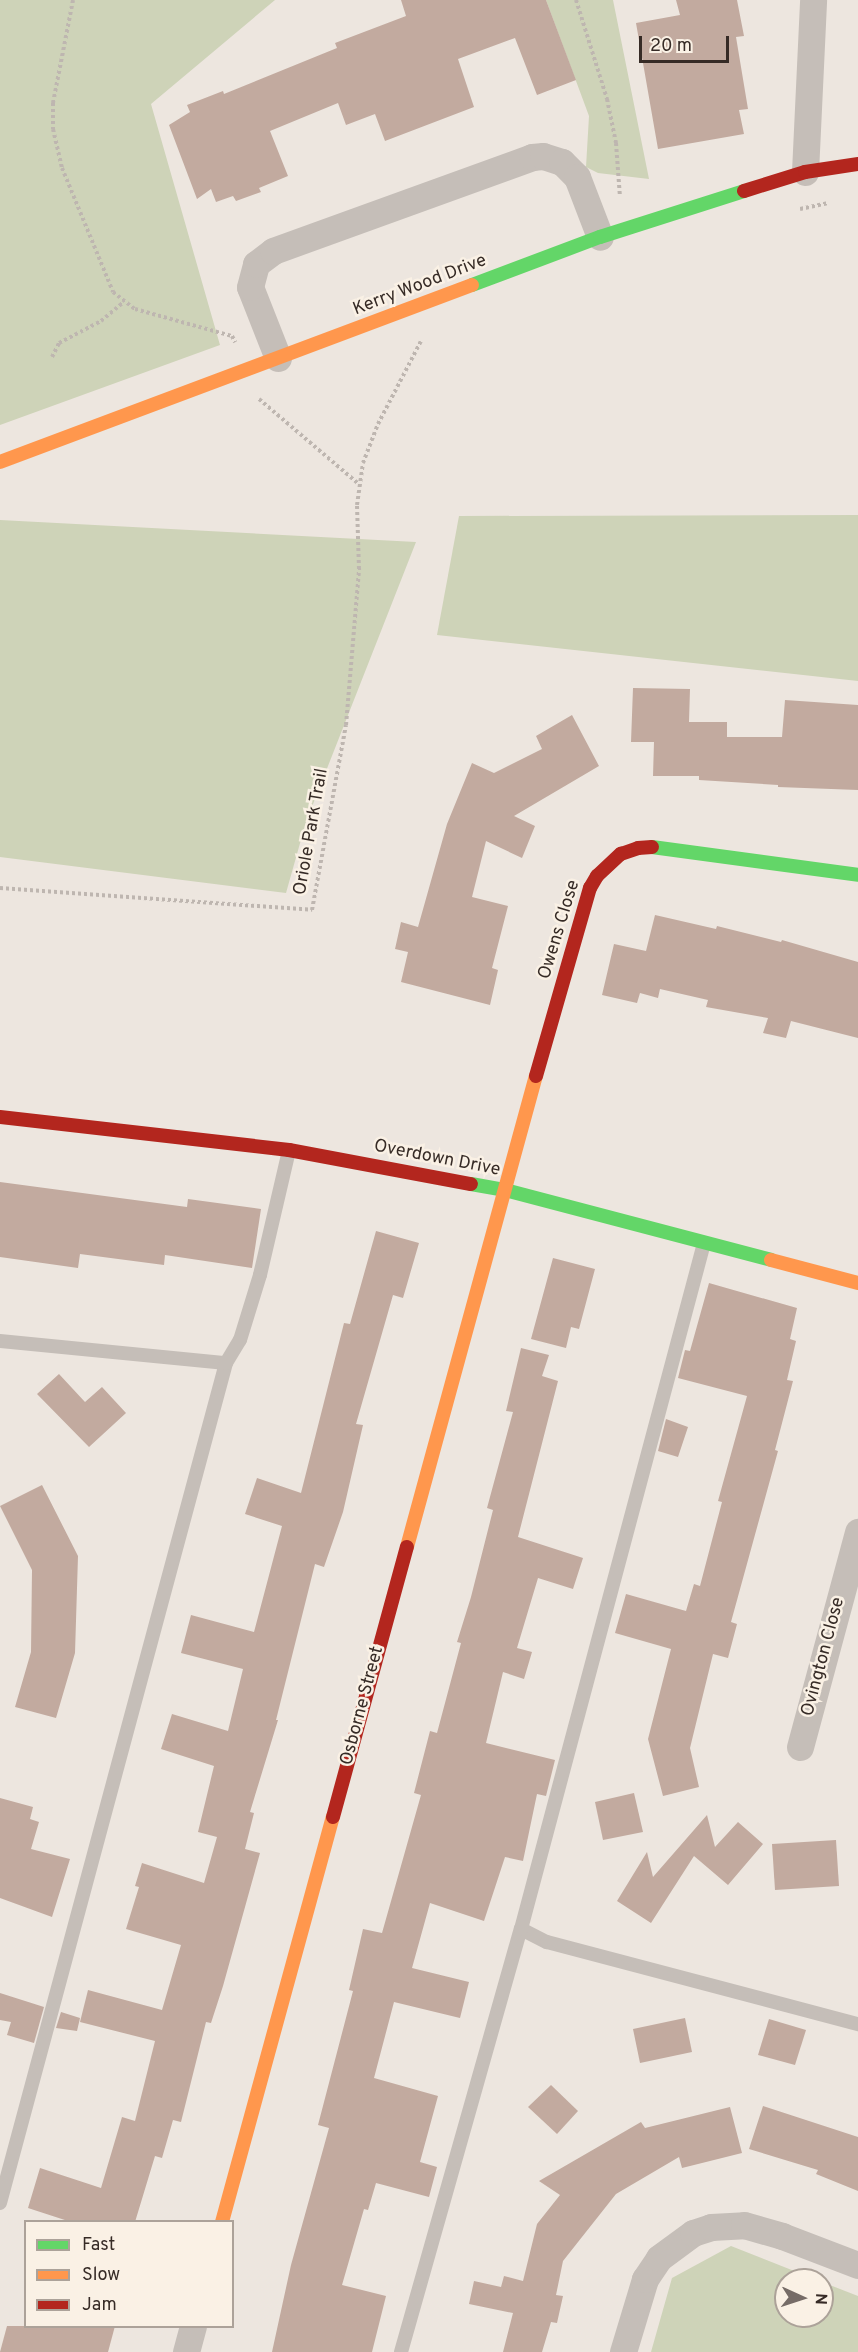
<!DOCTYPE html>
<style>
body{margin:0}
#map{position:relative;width:858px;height:2352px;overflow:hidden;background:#ede6df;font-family:Overpass,sans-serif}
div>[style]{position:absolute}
.green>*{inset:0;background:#ced3b8}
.building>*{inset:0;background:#c2aa9f}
.path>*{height:4px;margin-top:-2px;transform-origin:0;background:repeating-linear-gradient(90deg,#beb6b0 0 3px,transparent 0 6px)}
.lane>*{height:14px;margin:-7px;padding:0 7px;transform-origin:7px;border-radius:7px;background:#c5beb8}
.street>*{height:27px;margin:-13.5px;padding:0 13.5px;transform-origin:13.5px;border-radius:13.5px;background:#c5beb8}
.fast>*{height:14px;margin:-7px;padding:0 7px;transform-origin:7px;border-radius:7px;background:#63d668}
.slow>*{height:14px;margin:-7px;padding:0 7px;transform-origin:7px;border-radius:7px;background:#ff974d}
.jam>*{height:14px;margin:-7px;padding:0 7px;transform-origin:7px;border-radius:7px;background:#b3261e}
span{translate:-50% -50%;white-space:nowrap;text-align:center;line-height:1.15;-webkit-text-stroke:5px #faf1e5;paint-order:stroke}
.street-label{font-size:18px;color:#362b26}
.legend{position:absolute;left:24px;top:2220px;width:210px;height:108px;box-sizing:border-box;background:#faf1e5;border:2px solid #aca299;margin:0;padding:8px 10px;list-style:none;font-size:18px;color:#362b26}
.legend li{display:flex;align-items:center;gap:12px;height:30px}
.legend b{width:30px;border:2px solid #aca299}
.north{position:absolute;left:774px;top:2268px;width:60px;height:60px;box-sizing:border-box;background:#faf1e5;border:2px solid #aca299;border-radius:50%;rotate:93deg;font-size:16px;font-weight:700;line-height:24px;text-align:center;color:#362b26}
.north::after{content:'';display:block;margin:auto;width:21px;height:27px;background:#766c67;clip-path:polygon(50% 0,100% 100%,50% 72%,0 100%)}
.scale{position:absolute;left:639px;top:36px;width:90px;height:27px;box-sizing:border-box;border:3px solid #362b26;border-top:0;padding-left:8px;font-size:18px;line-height:21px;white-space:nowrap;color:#362b26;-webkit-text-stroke:4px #faf1e5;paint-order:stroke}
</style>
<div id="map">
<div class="green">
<i style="clip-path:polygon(0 0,275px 0,151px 104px,220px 345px,0 425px)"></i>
<i style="clip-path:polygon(546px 0,613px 0,649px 179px,598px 173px,586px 167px,589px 116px)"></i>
<i style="clip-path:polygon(858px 515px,858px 681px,437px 635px,459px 516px)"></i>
<i style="clip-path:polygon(0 520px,416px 542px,306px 822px,286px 893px,0 857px)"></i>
<i style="clip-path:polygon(731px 2246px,817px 2280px,786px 2280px,786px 2316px,822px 2316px,822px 2282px,858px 2296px,858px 2352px,651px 2352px,672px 2278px)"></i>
</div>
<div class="building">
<i style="clip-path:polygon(401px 0,546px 0,576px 80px,537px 95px,515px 38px,458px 59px,474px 107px,385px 141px,375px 114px,346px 125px,338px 103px,270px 131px,288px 176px,259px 188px,261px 192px,236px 201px,233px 196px,216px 202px,211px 189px,197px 199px,169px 125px,190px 112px,187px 105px,223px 91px,224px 94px,337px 48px,335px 43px,406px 16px)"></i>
<i style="clip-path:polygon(676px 0,737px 0,744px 36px,736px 37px,748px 109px,739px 110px,744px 134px,658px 149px,636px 23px,680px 15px)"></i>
<i style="clip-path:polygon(633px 688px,690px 689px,689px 722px,727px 722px,727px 737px,782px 737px,785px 700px,858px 705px,858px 790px,778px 787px,778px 785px,699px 780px,699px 776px,653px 776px,654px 742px,631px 742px)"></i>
<i style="clip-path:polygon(572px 715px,599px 766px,514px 816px,535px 826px,522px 858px,486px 841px,472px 897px,508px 906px,492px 968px,498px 970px,490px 1005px,401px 982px,408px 952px,395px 949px,401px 922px,418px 927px,447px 824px,472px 763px,494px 773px,542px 749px,536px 736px)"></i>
<i style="clip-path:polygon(655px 915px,716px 929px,717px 926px,781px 942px,782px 940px,858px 962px,858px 1038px,791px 1021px,786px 1038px,763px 1033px,768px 1018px,706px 1007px,708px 1000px,660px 989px,658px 998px,640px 993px,637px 1003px,602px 995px,614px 944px,646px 951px)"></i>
<i style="clip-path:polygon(0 1182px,187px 1207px,188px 1199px,261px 1209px,252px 1268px,165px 1255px,164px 1265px,80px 1254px,78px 1268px,0 1257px)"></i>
<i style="clip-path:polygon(376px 1231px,419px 1243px,403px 1298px,393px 1295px,356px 1424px,363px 1425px,343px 1512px,324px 1567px,315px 1564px,276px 1720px,278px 1720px,250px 1812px,254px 1813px,245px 1849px,260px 1853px,223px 1986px,211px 2023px,206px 2022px,181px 2122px,173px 2120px,162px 2158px,155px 2156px,135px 2222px,71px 2222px,28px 2208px,40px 2168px,101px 2188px,122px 2117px,135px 2121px,155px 2041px,80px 2022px,88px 1990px,162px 2010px,181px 1945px,126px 1929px,139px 1887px,135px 1886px,142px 1863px,204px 1883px,217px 1837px,198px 1832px,214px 1766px,161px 1749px,172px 1714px,228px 1731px,243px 1669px,181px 1653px,191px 1615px,254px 1632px,282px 1526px,245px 1514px,257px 1478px,301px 1493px,344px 1323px,350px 1324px)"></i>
<i style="clip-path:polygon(553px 1258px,595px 1269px,579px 1329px,571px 1327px,566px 1348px,531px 1339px)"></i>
<i style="clip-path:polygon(709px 1283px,797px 1308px,790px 1339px,796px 1341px,787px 1380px,793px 1381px,775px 1450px,778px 1451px,731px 1622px,737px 1624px,728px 1658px,713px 1654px,690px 1748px,699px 1787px,663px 1796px,648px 1739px,671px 1649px,615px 1633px,626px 1594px,686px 1611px,694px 1584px,700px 1586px,722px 1502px,718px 1501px,747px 1396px,678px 1378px,685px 1350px,690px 1351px)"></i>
<i style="clip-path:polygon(521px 1348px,549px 1355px,542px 1376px,558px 1381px,518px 1537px,583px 1558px,573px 1589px,538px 1578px,517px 1648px,532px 1652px,524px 1679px,503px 1672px,486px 1743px,555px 1760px,546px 1796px,537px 1794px,523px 1861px,505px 1857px,484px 1921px,430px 1903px,412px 1968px,469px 1982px,460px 2018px,394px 2002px,374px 2078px,438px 2096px,420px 2162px,437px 2167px,429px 2197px,376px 2183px,368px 2210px,364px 2209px,342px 2285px,386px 2296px,372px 2352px,272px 2352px,291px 2265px,329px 2128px,318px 2125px,353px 1991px,349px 1990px,363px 1929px,382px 1933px,421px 1795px,414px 1793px,430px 1731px,437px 1733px,461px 1643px,457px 1642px,471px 1597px,493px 1510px,487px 1508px,513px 1412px,506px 1411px)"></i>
<i style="clip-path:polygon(59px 1374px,85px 1402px,102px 1387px,126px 1413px,89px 1447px,37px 1394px)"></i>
<i style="clip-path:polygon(666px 1419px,688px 1427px,678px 1457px,658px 1451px)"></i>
<i style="clip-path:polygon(42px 1485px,78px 1556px,75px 1653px,56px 1718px,15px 1707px,31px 1652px,32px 1570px,0 1506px)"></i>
<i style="clip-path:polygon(634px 1793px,643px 1832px,603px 1840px,595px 1802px)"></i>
<i style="clip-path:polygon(0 1798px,33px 1807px,30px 1819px,39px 1822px,31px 1849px,70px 1859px,52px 1917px,0 1898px)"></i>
<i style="clip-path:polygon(707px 1815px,715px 1847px,738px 1822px,763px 1844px,728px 1885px,694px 1856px,651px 1923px,617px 1901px,647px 1852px,653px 1877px)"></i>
<i style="clip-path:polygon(836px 1840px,839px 1886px,775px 1890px,772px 1844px)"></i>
<i style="clip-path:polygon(0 1993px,44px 2007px,34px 2043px,7px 2035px,11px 2022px,0 2020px)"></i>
<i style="clip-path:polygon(61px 2012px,80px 2018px,77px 2031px,56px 2028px)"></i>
<i style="clip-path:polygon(685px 2018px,692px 2052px,640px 2063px,633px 2029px)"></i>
<i style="clip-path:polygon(769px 2019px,806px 2030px,795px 2065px,758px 2055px)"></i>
<i style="clip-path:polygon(551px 2085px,578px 2111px,557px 2134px,528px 2107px)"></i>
<i style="clip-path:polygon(763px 2106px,858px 2137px,858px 2191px,816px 2174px,818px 2170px,749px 2149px)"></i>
<i style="clip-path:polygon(730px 2107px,742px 2153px,682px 2168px,679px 2157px,616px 2194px,563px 2261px,556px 2295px,563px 2296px,557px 2323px,551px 2322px,542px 2352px,503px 2352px,513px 2313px,469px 2304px,474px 2281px,501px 2287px,504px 2276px,523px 2281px,537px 2224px,560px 2195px,539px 2181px,641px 2122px,645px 2128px)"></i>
<i style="clip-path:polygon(7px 2326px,115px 2326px,108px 2352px,0 2352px)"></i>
</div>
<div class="path">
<i style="left:73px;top:0;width:105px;rotate:101deg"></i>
<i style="left:53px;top:103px;width:26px;rotate:90deg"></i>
<i style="left:53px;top:129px;width:40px;rotate:77deg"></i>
<i style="left:62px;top:168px;width:134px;rotate:67.6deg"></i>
<i style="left:113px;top:292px;width:28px;rotate:38deg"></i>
<i style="left:135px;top:309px;width:101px;rotate:15.6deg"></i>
<i style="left:232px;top:336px;width:7px;rotate:63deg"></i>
<i style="left:576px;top:0;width:104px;rotate:72.6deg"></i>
<i style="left:607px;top:99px;width:45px;rotate:78.4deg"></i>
<i style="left:616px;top:143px;width:54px;rotate:85.8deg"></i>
<i style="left:800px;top:209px;width:29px;rotate:-12deg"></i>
<i style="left:52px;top:357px;width:16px;rotate:-63deg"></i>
<i style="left:59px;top:343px;width:47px;rotate:-27.6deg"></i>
<i style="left:101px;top:321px;width:30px;rotate:-40deg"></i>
<i style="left:259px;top:399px;width:131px;rotate:40.4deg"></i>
<i style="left:0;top:888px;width:313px;rotate:4deg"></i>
<i style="left:312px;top:910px;width:188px;rotate:-79.6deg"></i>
<i style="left:346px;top:725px;width:157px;rotate:-85.2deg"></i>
<i style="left:359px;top:569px;width:64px;rotate:-91.8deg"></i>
<i style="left:357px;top:505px;width:42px;rotate:-81.9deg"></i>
<i style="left:363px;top:463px;width:42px;rotate:-69deg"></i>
<i style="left:378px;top:424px;width:93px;rotate:-62.6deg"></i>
</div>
<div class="lane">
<i style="left:0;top:1341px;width:227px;rotate:5.6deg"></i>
<i style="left:521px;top:1929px;width:29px;rotate:27deg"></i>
<i style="left:547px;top:1942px;width:322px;rotate:14.8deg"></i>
<i style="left:0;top:2203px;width:870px;rotate:-74.94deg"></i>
<i style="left:226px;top:1363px;width:27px;rotate:-59deg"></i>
<i style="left:240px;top:1340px;width:68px;rotate:-72.9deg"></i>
<i style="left:260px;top:1275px;width:128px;rotate:-76.9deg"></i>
<i style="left:401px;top:2352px;width:440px;rotate:-74.2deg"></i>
<i style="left:521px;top:1929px;width:710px;rotate:-75.06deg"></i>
</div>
<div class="street">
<i style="left:805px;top:172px;width:172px;rotate:-87.3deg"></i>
<i style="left:278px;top:358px;width:76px;rotate:-111.5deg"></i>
<i style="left:250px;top:287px;width:24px;rotate:-75deg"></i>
<i style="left:256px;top:264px;width:21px;rotate:-37deg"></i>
<i style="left:273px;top:251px;width:276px;rotate:-19.9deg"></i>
<i style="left:532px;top:157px;width:11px;rotate:-5deg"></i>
<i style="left:543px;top:156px;width:20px;rotate:18deg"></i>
<i style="left:562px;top:162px;width:21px;rotate:45deg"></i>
<i style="left:577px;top:177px;width:64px;rotate:69deg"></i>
<i style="left:800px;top:1747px;width:223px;rotate:-74.9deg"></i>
<i style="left:186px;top:2352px;width:27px;rotate:-75deg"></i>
<i style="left:623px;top:2352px;width:76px;rotate:-73.2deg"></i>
<i style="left:645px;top:2279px;width:25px;rotate:-56deg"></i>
<i style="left:659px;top:2258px;width:42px;rotate:-36.3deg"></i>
<i style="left:693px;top:2233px;width:19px;rotate:-18deg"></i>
<i style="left:711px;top:2227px;width:33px;rotate:-3deg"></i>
<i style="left:744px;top:2225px;width:40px;rotate:16deg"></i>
<i style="left:782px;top:2236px;width:81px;rotate:20.9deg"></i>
</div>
<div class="fast">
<i style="left:472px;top:285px;width:137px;rotate:-20.6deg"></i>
<i style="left:600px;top:237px;width:151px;rotate:-17.7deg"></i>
<i style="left:652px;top:847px;width:208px;rotate:7.7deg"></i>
<i style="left:471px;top:1184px;width:35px;rotate:10deg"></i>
<i style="left:505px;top:1190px;width:275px;rotate:14.7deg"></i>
</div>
<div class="slow">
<i style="left:0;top:462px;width:504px;rotate:-20.56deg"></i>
<i style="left:771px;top:1260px;width:90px;rotate:14.8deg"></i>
<i style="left:407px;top:1547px;width:488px;rotate:-74.7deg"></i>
<i style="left:222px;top:2222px;width:420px;rotate:-74.7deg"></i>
</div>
<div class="jam">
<i style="left:744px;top:191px;width:64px;rotate:-17.3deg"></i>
<i style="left:805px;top:172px;width:54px;rotate:-8.6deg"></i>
<i style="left:536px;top:1076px;width:196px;rotate:-74deg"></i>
<i style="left:590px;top:888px;width:14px;rotate:-60deg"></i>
<i style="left:597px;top:876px;width:33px;rotate:-43deg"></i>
<i style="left:621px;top:854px;width:18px;rotate:-19deg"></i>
<i style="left:638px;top:848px;width:14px;rotate:-4deg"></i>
<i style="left:0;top:1117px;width:291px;rotate:6.5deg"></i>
<i style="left:289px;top:1150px;width:185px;rotate:10.6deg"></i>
<i style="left:333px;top:1817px;width:280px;rotate:-74.7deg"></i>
</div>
<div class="street-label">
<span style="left:420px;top:286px;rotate:-21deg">Kerry Wood Drive</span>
<span style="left:312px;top:832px;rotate:-80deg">Oriole Park Trail</span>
<span style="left:560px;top:930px;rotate:-73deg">Owens Close</span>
<span style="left:437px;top:1159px;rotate:11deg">Overdown Drive</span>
<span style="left:824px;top:1657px;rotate:-75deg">Ovington Close</span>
<span style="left:363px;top:1706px;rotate:-75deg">Osborne Street</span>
</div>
<ul class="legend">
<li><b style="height:8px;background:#63d668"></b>Fast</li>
<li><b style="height:8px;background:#ff974d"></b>Slow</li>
<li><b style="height:8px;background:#b3261e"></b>Jam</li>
</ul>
<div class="north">N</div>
<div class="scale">20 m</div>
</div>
